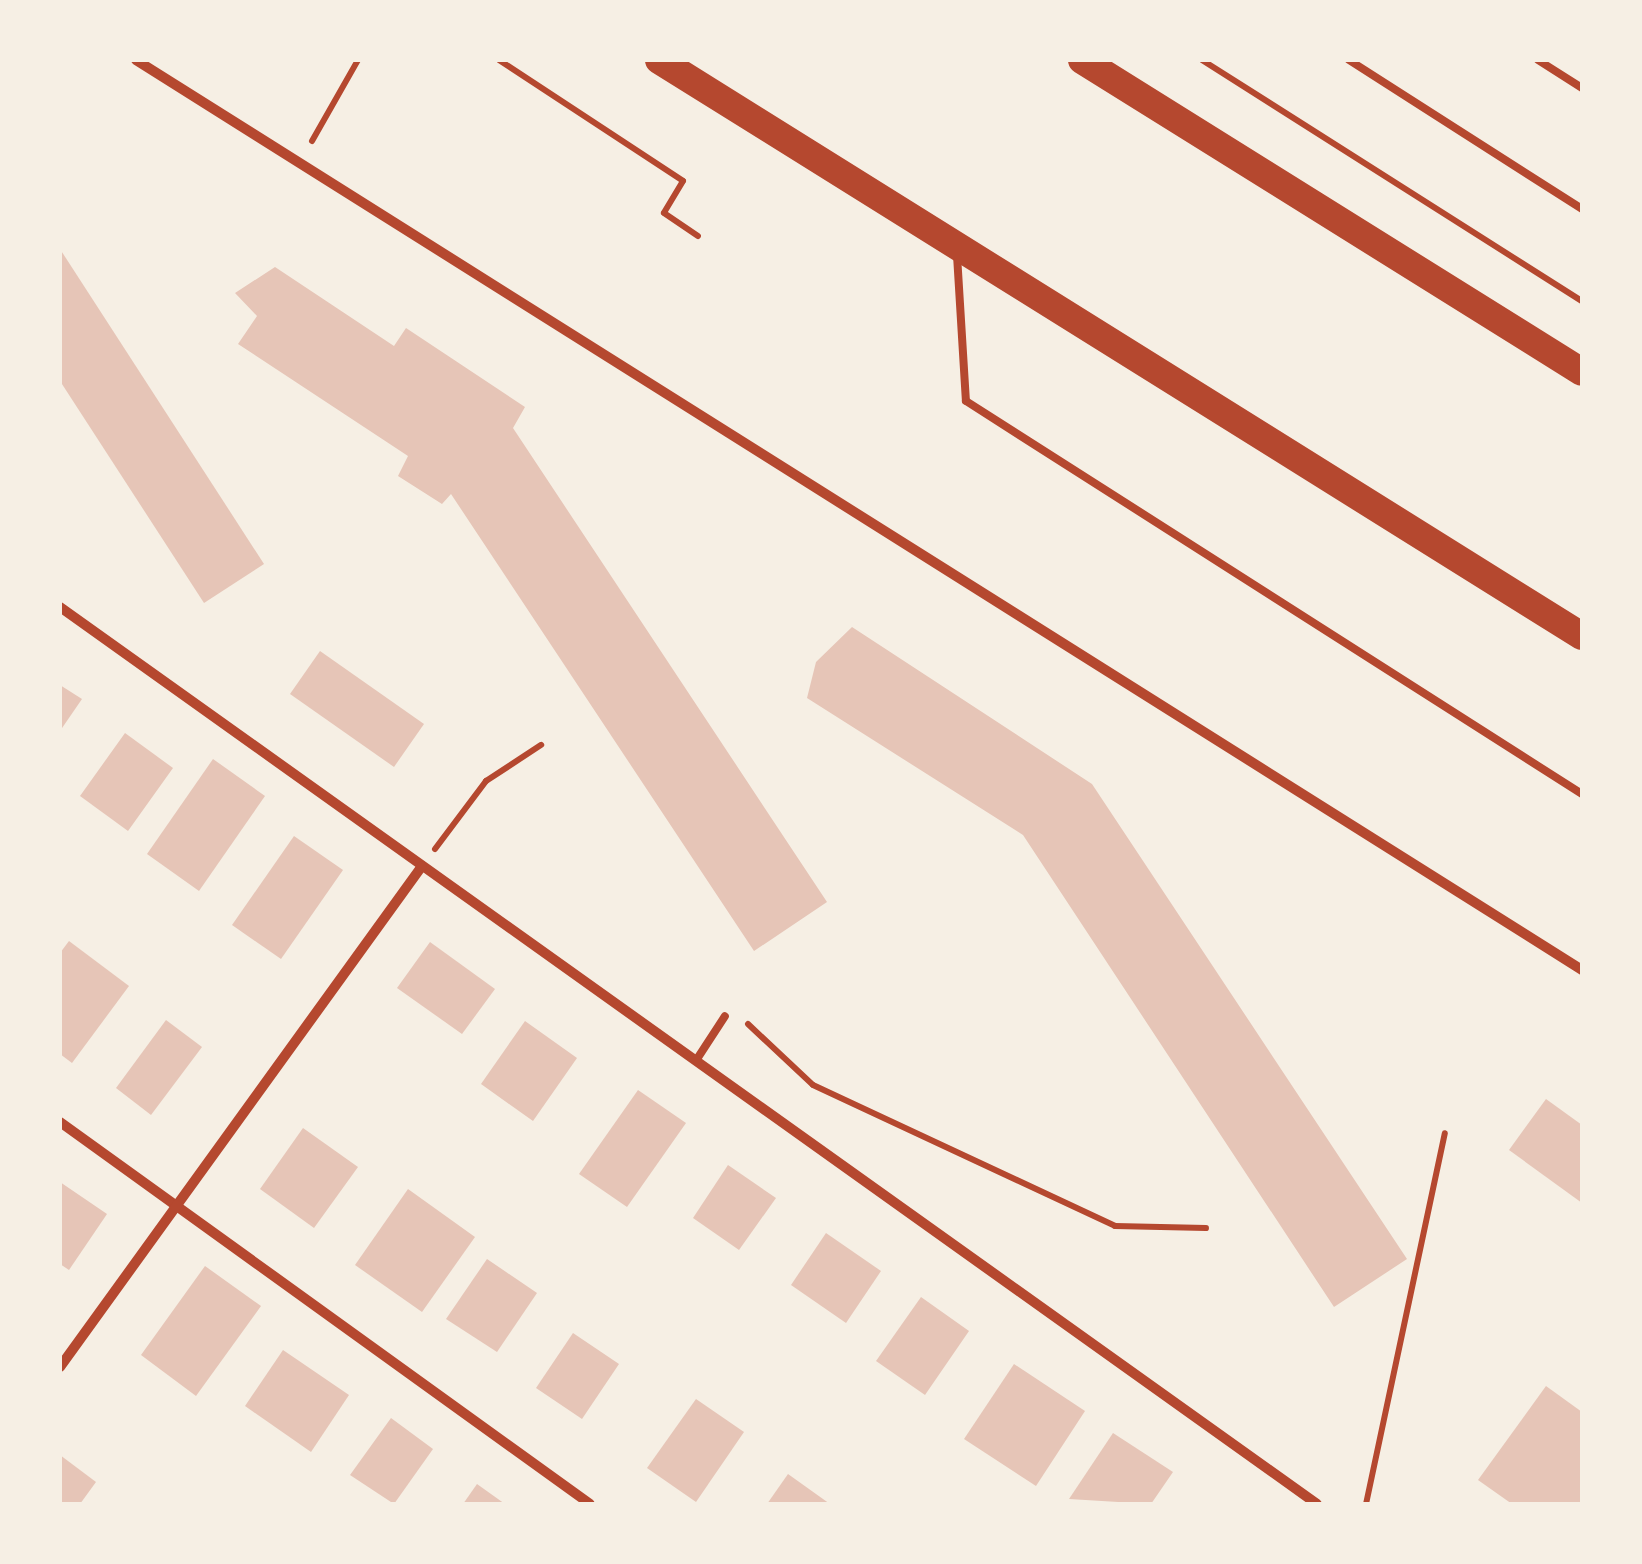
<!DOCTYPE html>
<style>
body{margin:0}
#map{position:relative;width:1642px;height:1564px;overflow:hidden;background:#f6efe4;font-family:"Sofia Sans Condensed",sans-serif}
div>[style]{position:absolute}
.building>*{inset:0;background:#e6c5b7}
.path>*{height:6px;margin:-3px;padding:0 3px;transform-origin:3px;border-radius:3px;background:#b5482f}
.service>*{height:8px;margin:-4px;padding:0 4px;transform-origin:4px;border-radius:4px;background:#b5482f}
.minor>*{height:10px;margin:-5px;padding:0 5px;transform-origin:5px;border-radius:5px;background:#b5482f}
.trunk>*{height:28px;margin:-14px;padding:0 14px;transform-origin:14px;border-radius:14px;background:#b5482f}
span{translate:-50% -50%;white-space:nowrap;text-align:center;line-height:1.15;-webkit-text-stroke:8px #f6efe4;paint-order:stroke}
.frame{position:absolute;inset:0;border:62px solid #f6efe4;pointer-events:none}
</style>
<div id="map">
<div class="building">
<i style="clip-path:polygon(60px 249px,264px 564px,204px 603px,60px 381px)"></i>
<i style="clip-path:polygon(275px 267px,394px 346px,406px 328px,525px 407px,513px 428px,827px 902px,754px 951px,451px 494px,442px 504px,398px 476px,408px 456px,238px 344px,257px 316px,235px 293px)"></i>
<i style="clip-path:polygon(852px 627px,1092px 784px,1407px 1259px,1334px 1307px,1023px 835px,807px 698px,816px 662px)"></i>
<i style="clip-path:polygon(320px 651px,424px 724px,394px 767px,290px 694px)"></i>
<i style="clip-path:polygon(60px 685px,82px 699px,60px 731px)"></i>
<i style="clip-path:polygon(125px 733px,173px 768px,128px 831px,80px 796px)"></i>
<i style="clip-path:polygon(213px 759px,265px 796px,199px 891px,147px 854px)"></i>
<i style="clip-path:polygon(294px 836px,343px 870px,281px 959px,232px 925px)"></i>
<i style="clip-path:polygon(69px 941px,129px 986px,72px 1063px,60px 1054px,60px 953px)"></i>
<i style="clip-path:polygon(430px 942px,495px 989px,462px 1034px,397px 988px)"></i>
<i style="clip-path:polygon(166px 1020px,202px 1047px,151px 1115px,116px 1088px)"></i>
<i style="clip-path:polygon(525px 1021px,577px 1058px,533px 1121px,481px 1084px)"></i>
<i style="clip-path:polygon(638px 1090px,686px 1123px,627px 1207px,579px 1174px)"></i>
<i style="clip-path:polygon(1546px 1099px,1582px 1125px,1582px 1203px,1509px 1150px)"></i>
<i style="clip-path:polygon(303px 1128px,358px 1167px,314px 1228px,260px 1189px)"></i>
<i style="clip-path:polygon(728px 1165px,776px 1198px,739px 1250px,693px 1218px)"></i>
<i style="clip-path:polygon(60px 1182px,107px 1214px,69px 1270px,60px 1264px)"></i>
<i style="clip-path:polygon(408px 1189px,475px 1237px,422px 1312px,355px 1265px)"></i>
<i style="clip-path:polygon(826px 1233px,881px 1271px,846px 1323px,791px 1285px)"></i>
<i style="clip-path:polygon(487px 1259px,537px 1293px,497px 1352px,446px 1319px)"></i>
<i style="clip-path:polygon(205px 1266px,261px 1306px,196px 1396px,141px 1355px)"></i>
<i style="clip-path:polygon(921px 1297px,969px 1331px,925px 1395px,876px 1361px)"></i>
<i style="clip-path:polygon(573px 1333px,619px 1364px,582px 1419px,536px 1388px)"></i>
<i style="clip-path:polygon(283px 1350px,349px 1395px,311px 1452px,245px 1406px)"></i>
<i style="clip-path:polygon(1014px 1364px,1085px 1411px,1036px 1486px,964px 1439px)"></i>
<i style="clip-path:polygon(1546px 1386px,1582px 1412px,1582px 1504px,1512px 1504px,1478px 1480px)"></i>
<i style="clip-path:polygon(696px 1399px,744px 1432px,696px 1502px,647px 1468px)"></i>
<i style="clip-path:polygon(391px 1418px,433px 1449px,394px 1504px,350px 1475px)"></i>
<i style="clip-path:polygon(1113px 1433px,1173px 1472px,1151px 1504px,1069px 1499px)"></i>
<i style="clip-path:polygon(60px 1455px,96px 1482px,80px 1504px,60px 1504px)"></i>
<i style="clip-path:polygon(788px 1474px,830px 1504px,767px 1504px)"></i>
<i style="clip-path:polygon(477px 1484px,505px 1504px,463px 1504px)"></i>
</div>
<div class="path">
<i style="left:499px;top:60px;width:220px;rotate:33.3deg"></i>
<i style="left:683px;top:181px;width:37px;rotate:121deg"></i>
<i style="left:664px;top:213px;width:41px;rotate:34.1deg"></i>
<i style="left:1202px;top:60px;width:450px;rotate:32.4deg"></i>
<i style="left:312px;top:141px;width:93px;rotate:-60.4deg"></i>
<i style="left:435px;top:849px;width:85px;rotate:-53.1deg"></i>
<i style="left:486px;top:781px;width:66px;rotate:-33.2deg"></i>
<i style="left:748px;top:1024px;width:89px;rotate:43.2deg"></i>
<i style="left:813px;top:1085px;width:333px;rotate:25deg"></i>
<i style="left:1115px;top:1226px;width:91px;rotate:1.3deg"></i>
<i style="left:1366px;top:1504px;width:379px;rotate:-78deg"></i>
</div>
<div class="service">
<i style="left:1349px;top:60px;width:277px;rotate:32.6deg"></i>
<i style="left:1538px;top:60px;width:52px;rotate:32.5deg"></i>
<i style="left:957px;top:255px;width:146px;rotate:86.5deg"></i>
<i style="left:966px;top:401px;width:731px;rotate:32.54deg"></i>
<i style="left:697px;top:1059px;width:51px;rotate:-56.9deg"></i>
</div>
<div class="minor">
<i style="left:136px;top:60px;width:1709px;rotate:32.18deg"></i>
<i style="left:60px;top:607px;width:1544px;rotate:35.51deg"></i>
<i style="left:60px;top:1122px;width:653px;rotate:35.78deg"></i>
<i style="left:60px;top:1367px;width:618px;rotate:-54.15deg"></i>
</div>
<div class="trunk">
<i style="left:659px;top:60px;width:1088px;rotate:31.97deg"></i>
<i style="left:1082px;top:60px;width:589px;rotate:31.96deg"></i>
</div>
<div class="frame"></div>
</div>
